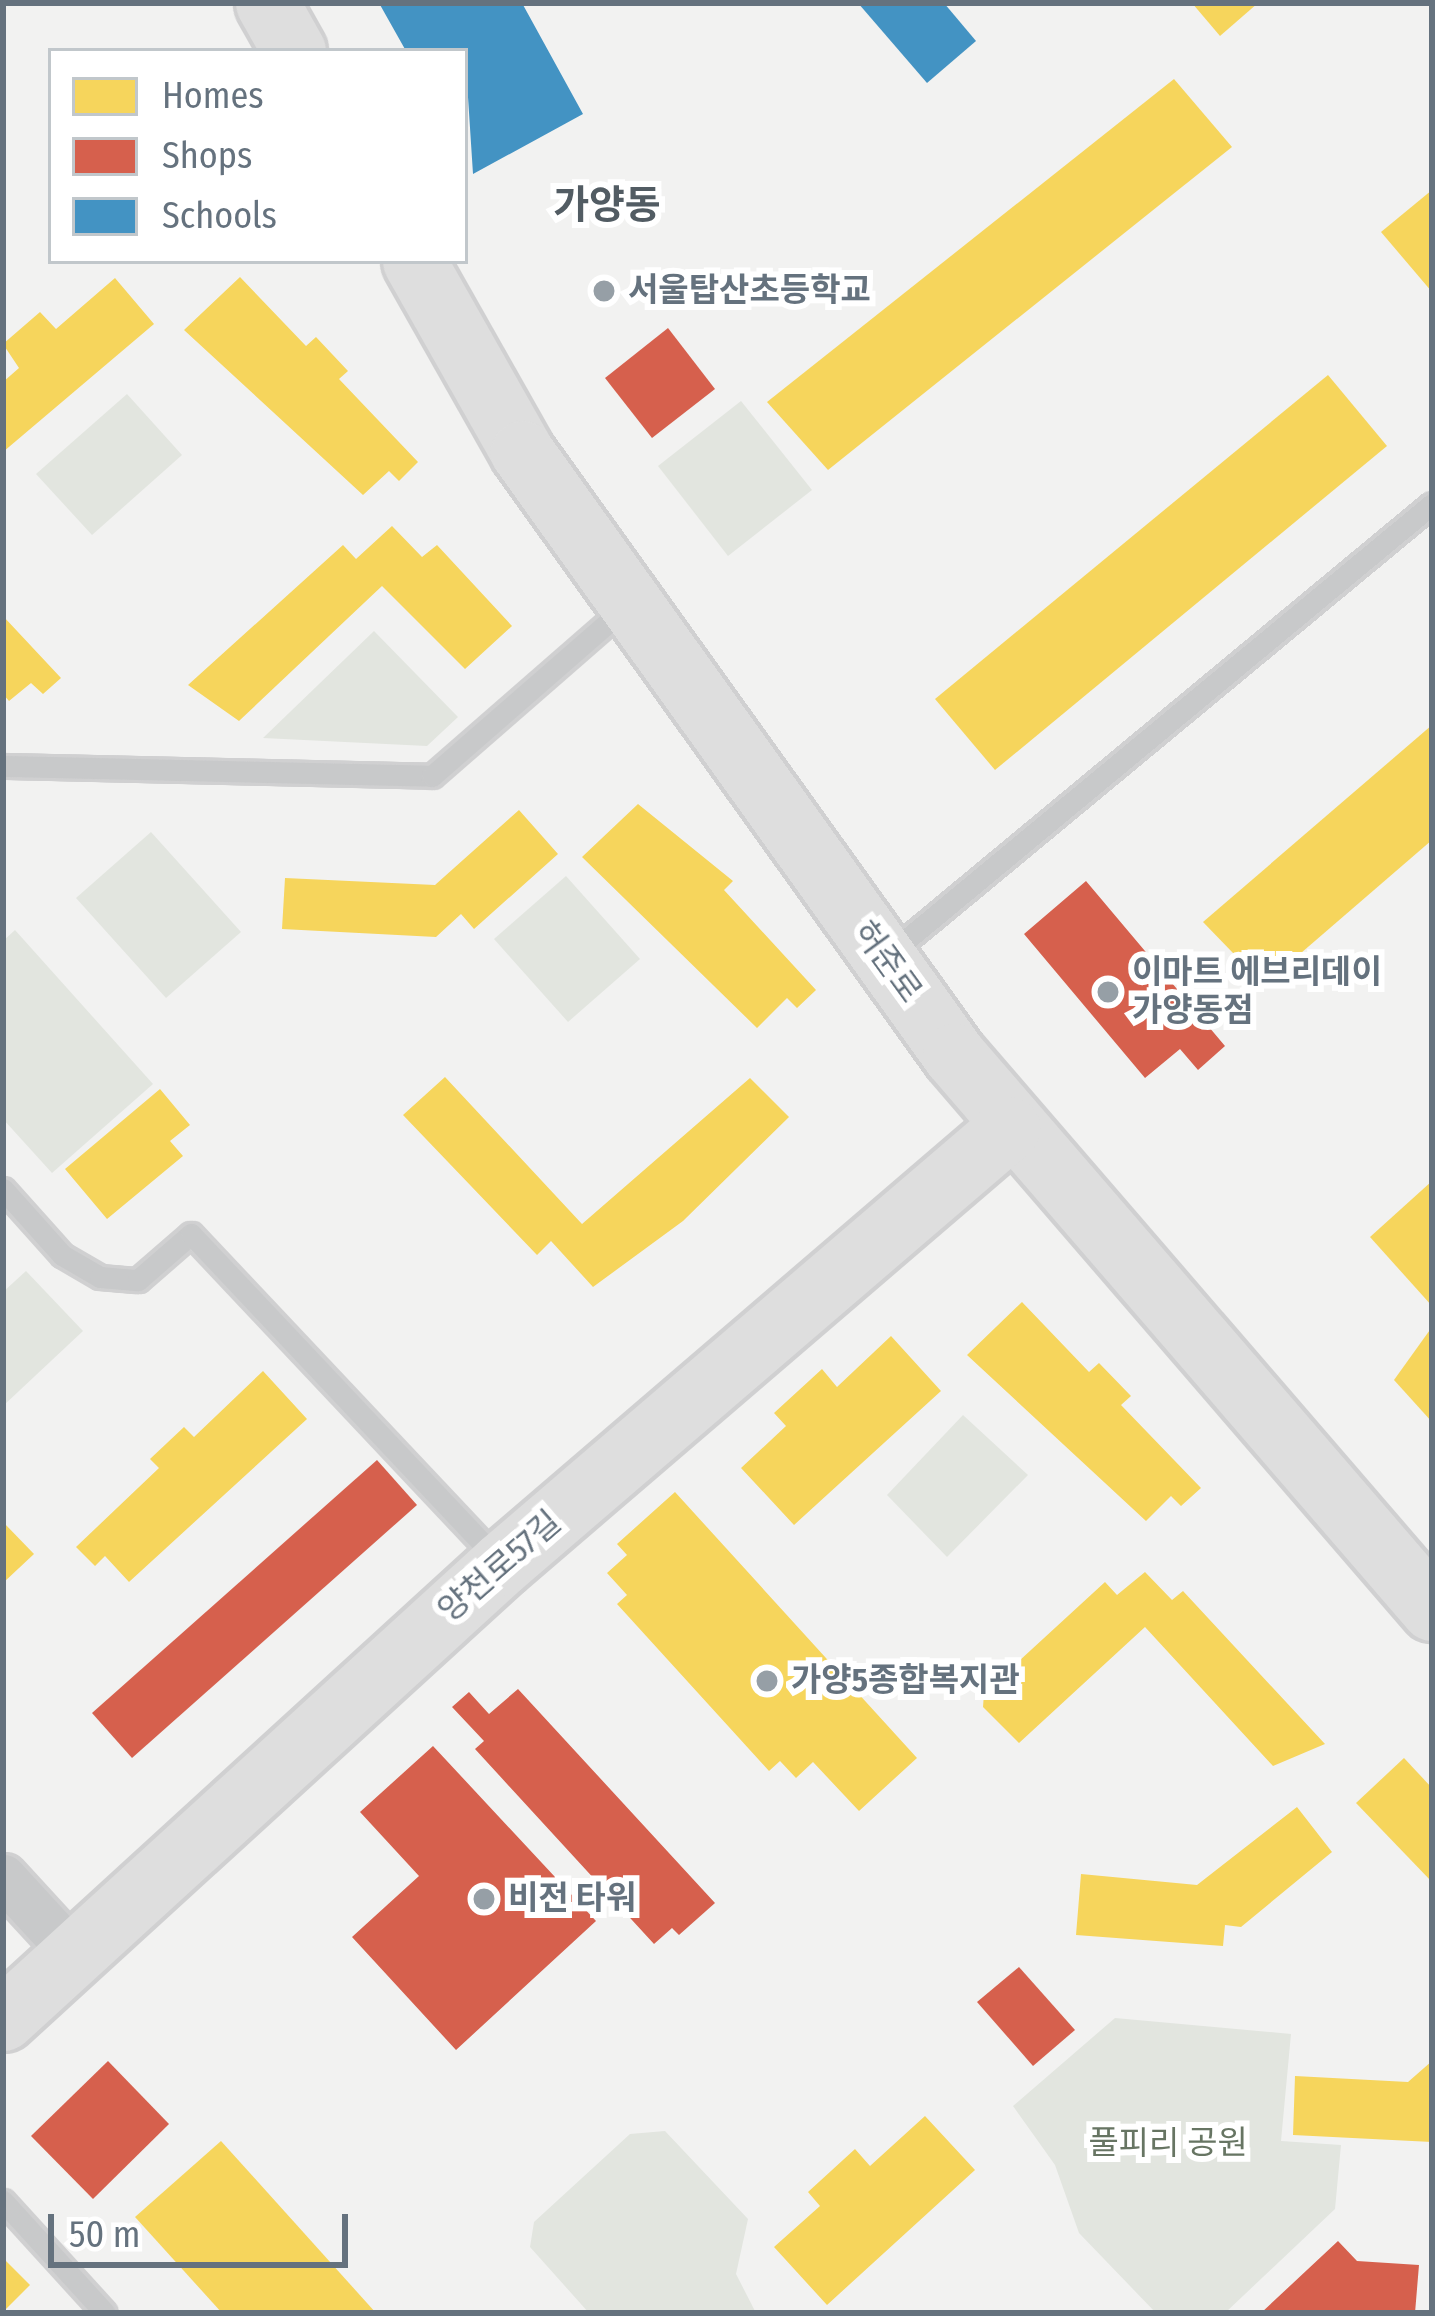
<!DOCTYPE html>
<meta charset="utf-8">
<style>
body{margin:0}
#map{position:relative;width:1435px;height:2316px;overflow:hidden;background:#f2f2f1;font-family:"Fira Sans Condensed","Noto Sans KR",sans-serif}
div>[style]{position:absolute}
.green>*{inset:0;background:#e2e5df}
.homes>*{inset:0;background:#f6d55c}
.shops>*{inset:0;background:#d6604d}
.schools>*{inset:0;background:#4393c3}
.roads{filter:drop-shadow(3px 0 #d0d0d1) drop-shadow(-3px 0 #d0d0d1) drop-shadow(0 3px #d0d0d1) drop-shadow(0 -3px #d0d0d1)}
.lane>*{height:21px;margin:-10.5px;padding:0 10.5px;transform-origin:10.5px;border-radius:10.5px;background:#c8c9ca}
.street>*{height:45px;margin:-22.5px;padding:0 22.5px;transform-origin:22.5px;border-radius:22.5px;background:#c8c9ca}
.secondary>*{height:63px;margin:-31.5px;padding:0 31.5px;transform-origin:31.5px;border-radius:31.5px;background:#dedede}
.dots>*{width:33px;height:33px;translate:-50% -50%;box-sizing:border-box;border:6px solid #fff;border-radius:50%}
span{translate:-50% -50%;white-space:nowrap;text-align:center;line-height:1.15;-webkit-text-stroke:12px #fff;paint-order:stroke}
.poi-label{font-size:33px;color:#65727e;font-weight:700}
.left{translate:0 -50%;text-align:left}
.street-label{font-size:33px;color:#65727e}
.park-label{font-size:33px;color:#677563}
.quarter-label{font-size:39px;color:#525c63;font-weight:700}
.frame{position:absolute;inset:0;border:6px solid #65727e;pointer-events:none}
.legend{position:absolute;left:48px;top:48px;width:420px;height:216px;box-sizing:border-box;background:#fff;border:3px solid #c1c7cb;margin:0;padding:15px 21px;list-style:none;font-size:36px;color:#65727e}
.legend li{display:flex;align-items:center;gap:24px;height:60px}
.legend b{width:60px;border:3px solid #c1c7cb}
.scale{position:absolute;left:48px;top:2214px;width:300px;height:54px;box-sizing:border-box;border:6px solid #65727e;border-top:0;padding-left:15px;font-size:36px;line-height:42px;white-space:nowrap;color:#65727e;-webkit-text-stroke:9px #fff;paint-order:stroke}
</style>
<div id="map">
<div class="green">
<i style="clip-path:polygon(127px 394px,182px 455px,92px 535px,36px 474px)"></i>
<i style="clip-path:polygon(741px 401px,812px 490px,728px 556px,658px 466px)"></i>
<i style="clip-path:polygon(374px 631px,458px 717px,427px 746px,263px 738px)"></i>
<i style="clip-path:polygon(151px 832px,241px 932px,166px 998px,76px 898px)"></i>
<i style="clip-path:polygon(566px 876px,640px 959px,568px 1022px,494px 939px)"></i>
<i style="clip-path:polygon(15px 930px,153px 1084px,52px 1173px,3px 1119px,3px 941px)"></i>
<i style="clip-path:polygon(26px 1271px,83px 1331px,3px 1406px,3px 1292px)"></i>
<i style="clip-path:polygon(963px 1415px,1028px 1475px,947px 1557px,887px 1495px)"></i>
<i style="clip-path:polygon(1115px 2018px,1291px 2034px,1281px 2141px,1341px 2145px,1335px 2209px,1225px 2313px,1156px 2313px,1079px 2233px,1055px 2165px,1013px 2106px)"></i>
<i style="clip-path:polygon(665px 2131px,748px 2219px,736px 2274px,756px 2313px,589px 2313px,530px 2247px,534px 2222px,630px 2134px)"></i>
</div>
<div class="homes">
<i style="clip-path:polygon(1192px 3px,1258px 3px,1220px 36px)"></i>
<i style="clip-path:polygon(1174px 79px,1232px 147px,828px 470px,767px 402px)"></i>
<i style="clip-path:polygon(1432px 190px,1432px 292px,1381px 232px)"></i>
<i style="clip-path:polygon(240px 277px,306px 346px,316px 337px,348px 371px,339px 379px,418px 462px,399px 481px,389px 471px,363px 495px,184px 330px)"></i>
<i style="clip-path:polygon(115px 278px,154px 324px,3px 452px,3px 382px,19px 368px,3px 344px,40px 312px,56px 329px)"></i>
<i style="clip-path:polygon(1328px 375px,1387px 446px,995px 770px,935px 699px)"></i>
<i style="clip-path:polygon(392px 526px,422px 557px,437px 545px,512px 626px,465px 669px,382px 586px,239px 721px,188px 685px,343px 545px,356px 559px)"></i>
<i style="clip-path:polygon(3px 616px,61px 678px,43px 694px,31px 683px,9px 701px,3px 694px)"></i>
<i style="clip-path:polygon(1432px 725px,1432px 840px,1264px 985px,1203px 922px)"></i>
<i style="clip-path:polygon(638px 804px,733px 881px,724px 890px,816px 990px,797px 1008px,787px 998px,757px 1028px,582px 857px)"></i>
<i style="clip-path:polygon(519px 810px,558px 854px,474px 929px,461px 914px,436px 937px,282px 929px,285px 878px,435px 885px)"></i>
<i style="clip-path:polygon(445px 1077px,582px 1224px,750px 1078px,789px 1117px,683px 1221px,593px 1287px,551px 1241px,537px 1255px,403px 1115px)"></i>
<i style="clip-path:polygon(160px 1089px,190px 1125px,170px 1141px,183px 1156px,107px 1219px,65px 1169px)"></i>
<i style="clip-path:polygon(1432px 1181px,1432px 1306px,1370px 1237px)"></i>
<i style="clip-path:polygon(1022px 1302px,1089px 1372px,1099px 1363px,1131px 1396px,1121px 1405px,1201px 1488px,1181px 1506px,1171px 1496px,1146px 1521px,967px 1355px)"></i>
<i style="clip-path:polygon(1432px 1327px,1432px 1422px,1394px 1380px)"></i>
<i style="clip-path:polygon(891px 1336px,941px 1391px,794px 1525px,741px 1468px,786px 1426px,774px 1413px,822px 1369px,837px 1387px)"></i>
<i style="clip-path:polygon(263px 1371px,307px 1419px,129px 1582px,105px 1556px,95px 1566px,76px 1547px,159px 1468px,150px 1459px,184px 1427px,194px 1437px)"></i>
<i style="clip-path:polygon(675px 1492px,917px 1758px,859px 1811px,813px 1762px,796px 1778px,780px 1761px,769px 1771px,617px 1604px,627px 1595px,607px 1573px,627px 1555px,617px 1544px)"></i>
<i style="clip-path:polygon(3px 1522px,34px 1554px,3px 1583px)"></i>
<i style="clip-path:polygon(1145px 1572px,1172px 1600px,1183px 1591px,1325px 1744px,1273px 1766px,1145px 1627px,1019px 1743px,983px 1707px,984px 1693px,1105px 1582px,1117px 1595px)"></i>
<i style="clip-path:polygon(1404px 1758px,1432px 1788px,1432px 1882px,1356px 1803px)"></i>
<i style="clip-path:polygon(1297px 1807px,1332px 1852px,1241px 1927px,1225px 1925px,1223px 1946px,1076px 1935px,1081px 1874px,1197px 1885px)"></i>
<i style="clip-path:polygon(1432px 2061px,1432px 2142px,1293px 2135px,1295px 2076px,1408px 2082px)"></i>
<i style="clip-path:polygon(925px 2116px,975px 2170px,827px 2305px,774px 2247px,820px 2206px,808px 2192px,855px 2149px,870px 2166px)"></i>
<i style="clip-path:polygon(221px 2141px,376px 2313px,222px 2313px,135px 2217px)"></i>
<i style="clip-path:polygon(3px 2258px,30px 2285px,3px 2312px)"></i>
</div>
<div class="shops">
<i style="clip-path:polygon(668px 328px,715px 389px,652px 438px,605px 378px)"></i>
<i style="clip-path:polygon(1086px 881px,1225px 1046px,1198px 1070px,1180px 1049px,1145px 1078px,1024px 934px)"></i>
<i style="clip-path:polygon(377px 1460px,417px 1505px,132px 1758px,92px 1713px)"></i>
<i style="clip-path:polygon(518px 1689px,715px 1903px,679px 1935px,672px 1928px,654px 1944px,475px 1749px,484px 1741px,452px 1707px,469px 1692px,489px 1714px)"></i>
<i style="clip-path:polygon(433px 1746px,596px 1921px,456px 2050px,352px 1937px,419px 1876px,360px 1812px)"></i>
<i style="clip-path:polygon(1019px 1967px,1075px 2030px,1033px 2066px,977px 2002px)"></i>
<i style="clip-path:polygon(108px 2061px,169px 2124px,93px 2199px,31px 2136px)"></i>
<i style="clip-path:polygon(1338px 2241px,1357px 2261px,1419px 2265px,1415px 2313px,1261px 2313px)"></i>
</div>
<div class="schools">
<i style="clip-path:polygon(379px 3px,522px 3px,583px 114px,473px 174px,465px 51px,406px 51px)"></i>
<i style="clip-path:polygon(858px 3px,944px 3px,976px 41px,927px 83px)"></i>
</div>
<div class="roads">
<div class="lane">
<i style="left:3px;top:766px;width:429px;rotate:1.3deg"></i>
<i style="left:432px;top:776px;width:259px;rotate:-41.1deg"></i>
<i style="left:889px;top:954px;width:705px;rotate:-39.65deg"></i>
<i style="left:3px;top:1189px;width:89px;rotate:48.2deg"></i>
<i style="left:62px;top:1255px;width:44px;rotate:30.1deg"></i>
<i style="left:100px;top:1277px;width:38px;rotate:5deg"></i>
<i style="left:138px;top:1280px;width:70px;rotate:-41deg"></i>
<i style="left:191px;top:1234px;width:446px;rotate:46.7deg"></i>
<i style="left:3px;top:2201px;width:151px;rotate:47.7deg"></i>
</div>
<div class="street">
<i style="left:3px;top:1877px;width:100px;rotate:47.4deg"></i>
</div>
<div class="secondary">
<i style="left:267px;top:3px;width:55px;rotate:60.6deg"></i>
<i style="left:414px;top:261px;width:219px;rotate:60.5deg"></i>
<i style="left:522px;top:452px;width:742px;rotate:54.38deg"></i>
<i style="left:954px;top:1055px;width:732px;rotate:49.21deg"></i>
<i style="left:3px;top:2019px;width:675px;rotate:-42.42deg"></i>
<i style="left:501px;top:1564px;width:669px;rotate:-40.64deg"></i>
</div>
</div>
<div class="dots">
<i style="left:604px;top:291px;background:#969fa6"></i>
<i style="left:1108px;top:992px;background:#969fa6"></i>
<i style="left:767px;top:1681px;background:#969fa6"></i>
<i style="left:484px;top:1899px;background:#969fa6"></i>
</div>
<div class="poi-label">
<span class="left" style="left:628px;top:291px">서울탑산초등학교</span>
<span class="left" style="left:1132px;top:992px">이마트 에브리데이<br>가양동점</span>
<span class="left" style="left:791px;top:1681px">가양5종합복지관</span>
<span class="left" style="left:508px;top:1899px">비전 타워</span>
</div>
<div class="street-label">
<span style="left:887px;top:962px;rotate:54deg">허준로</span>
<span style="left:500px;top:1567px;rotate:-41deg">양천로57길</span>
</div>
<div class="park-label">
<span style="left:1168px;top:2144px">풀피리 공원</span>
</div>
<div class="quarter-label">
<span style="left:607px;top:205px">가양동</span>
</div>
<div class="frame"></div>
<ul class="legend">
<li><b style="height:33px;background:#f6d55c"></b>Homes</li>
<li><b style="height:33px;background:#d6604d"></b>Shops</li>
<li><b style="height:33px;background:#4393c3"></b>Schools</li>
</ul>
<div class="scale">50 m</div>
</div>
